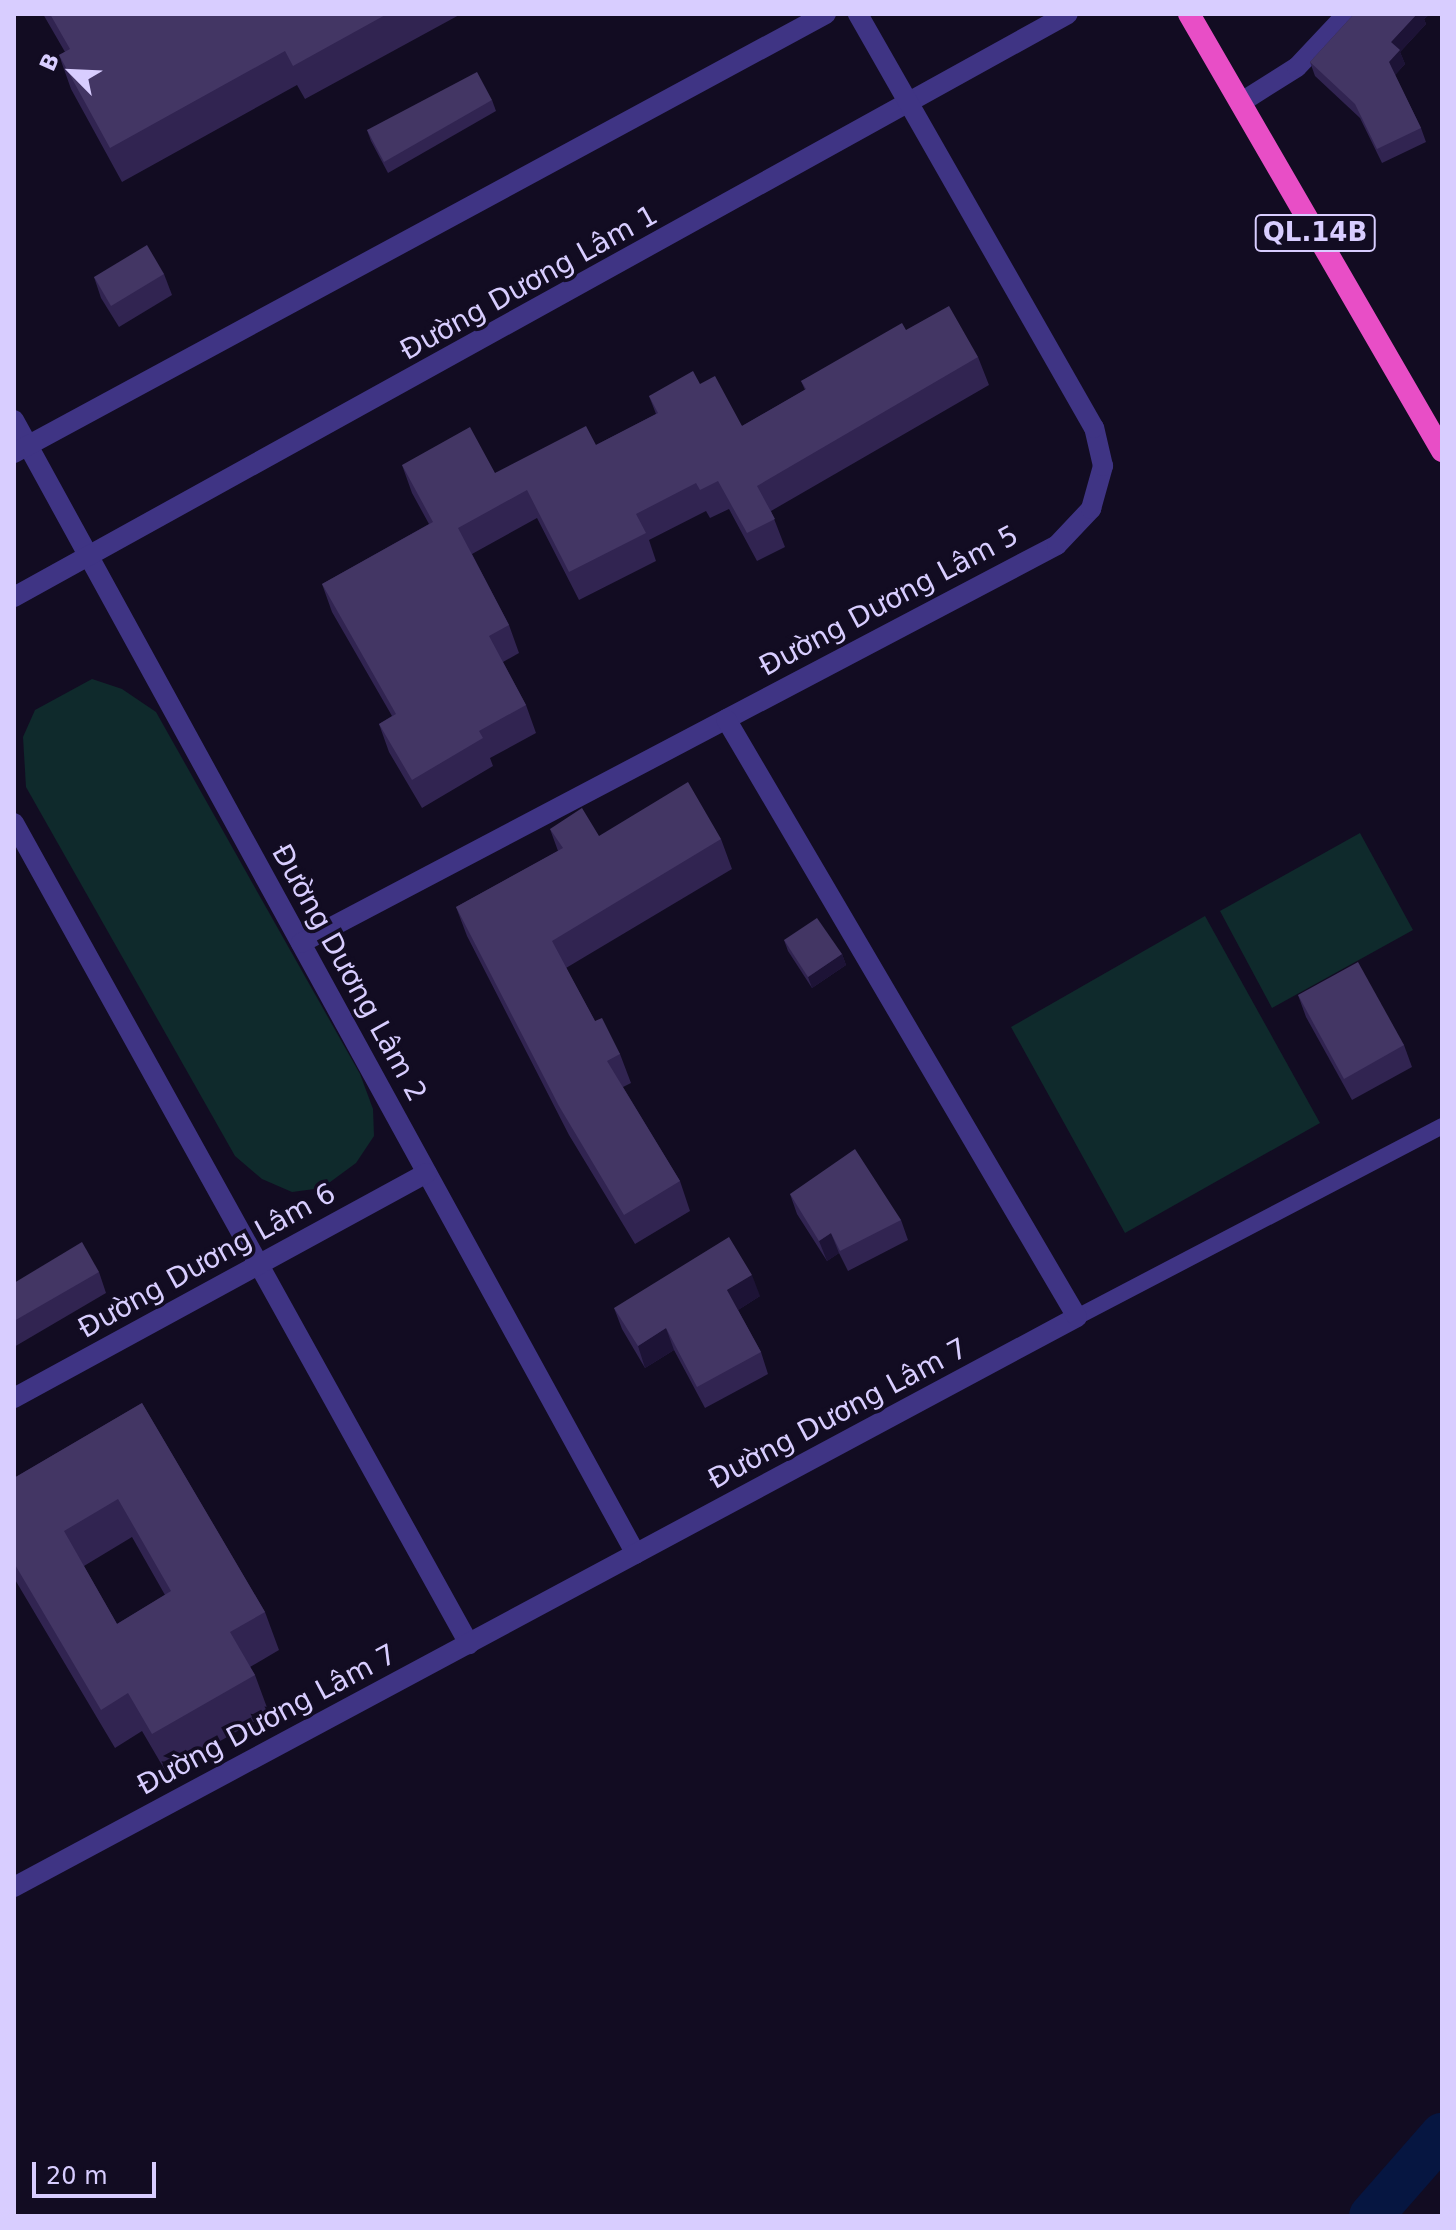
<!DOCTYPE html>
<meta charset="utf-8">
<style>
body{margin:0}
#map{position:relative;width:1456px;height:2230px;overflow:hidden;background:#120c22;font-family:"DejaVu Sans",sans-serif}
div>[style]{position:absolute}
.green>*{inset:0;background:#0f2a2c}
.canal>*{height:44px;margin:-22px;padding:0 22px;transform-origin:22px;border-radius:22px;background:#061641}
.service>*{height:16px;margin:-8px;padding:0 8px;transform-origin:8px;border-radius:8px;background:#3f3484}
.minor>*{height:20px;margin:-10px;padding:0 10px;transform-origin:10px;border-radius:10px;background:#3f3484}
.trunk>*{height:22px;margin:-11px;padding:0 11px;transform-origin:11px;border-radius:11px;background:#e84ec6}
.wall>*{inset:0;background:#312451}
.shaded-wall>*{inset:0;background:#1d1336}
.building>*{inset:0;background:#433664}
span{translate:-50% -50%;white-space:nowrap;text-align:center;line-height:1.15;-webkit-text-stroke:7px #120c22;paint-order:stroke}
.shield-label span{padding:2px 6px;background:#120c22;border:2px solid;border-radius:6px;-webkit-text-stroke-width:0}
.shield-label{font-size:26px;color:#d8cdff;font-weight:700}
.street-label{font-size:28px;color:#d8cdff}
.frame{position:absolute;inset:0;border:16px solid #d8cdff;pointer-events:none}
.north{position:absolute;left:32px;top:32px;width:80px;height:80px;-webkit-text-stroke:6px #120c22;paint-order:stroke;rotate:294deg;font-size:22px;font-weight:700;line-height:32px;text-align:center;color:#d8cdff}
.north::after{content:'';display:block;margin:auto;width:28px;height:36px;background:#d8cdff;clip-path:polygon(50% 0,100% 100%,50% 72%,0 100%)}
.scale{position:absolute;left:32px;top:2162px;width:124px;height:36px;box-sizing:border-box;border:4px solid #d8cdff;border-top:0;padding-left:10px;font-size:24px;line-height:28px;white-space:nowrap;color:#d8cdff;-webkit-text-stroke:6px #120c22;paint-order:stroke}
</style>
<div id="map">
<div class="green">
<i style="clip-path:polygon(92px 679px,122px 689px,156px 712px,360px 1074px,373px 1109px,374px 1136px,356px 1163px,322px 1188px,292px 1192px,262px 1179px,235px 1156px,26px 787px,23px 737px,35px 710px)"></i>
<i style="clip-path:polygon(1360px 833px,1413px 930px,1272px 1008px,1220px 911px)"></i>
<i style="clip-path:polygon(1205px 916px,1320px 1123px,1125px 1233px,1011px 1027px)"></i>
</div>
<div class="canal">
<i style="left:1371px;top:2216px;width:108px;rotate:-48.8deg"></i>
</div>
<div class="service">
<i style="left:1077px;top:1317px;width:412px;rotate:-27.6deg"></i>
</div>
<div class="minor">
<i style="left:1240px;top:103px;width:67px;rotate:-32.3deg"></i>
<i style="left:1297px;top:67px;width:73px;rotate:-46.7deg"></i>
<i style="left:14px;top:420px;width:1293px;rotate:61.26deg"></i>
<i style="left:14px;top:453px;width:923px;rotate:-28.4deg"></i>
<i style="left:14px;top:597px;width:1204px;rotate:-28.95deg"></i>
<i style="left:14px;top:823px;width:939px;rotate:61deg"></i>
<i style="left:301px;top:943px;width:854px;rotate:-27.76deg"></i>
<i style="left:1057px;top:545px;width:50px;rotate:-46.6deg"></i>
<i style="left:1091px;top:509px;width:45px;rotate:-74.4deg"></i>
<i style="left:1103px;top:466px;width:39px;rotate:-103deg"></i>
<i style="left:1094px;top:428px;width:477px;rotate:-119.7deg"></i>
<i style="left:14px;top:1398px;width:470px;rotate:-28.6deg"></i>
<i style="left:14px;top:1887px;width:1206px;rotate:-28.2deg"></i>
<i style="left:1077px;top:1317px;width:693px;rotate:-120.41deg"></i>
</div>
<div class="trunk">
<i style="left:1189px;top:14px;width:505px;rotate:59.93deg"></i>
</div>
<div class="wall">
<i style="clip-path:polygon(43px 14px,461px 14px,305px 99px,297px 85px,122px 182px,71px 89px,59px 55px,65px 52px)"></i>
<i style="clip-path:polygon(1354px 14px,1430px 14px,1424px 19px,1426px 24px,1400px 52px,1405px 64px,1395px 75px,1421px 128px,1426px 142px,1382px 163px,1360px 118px,1315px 76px,1310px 62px)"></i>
<i style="clip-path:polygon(492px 100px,496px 111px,388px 173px,371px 141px,367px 130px)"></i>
<i style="clip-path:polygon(164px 274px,172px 295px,119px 327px,101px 298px,94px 277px)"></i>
<i style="clip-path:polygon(906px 330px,978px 357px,989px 385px,771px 511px,785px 547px,757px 561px,729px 509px,710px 518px,706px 511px,649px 540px,656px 561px,579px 600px,537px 518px,472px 554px,509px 625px,519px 653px,503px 662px,526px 705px,536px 733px,490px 758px,493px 766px,422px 808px,389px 752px,379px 724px,392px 716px,332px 612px,322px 584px,429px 524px,412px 493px,402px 465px,495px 473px,596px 445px,656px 414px,649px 396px,700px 384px,742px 426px,805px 390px,801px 381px)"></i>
<i style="clip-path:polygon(550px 829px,599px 836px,721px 839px,732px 869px,566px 968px,595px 1021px,620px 1054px,631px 1083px,623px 1087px,680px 1181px,690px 1211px,635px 1244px,569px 1135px,467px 936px,456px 907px,558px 851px)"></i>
<i style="clip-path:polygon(784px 940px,842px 954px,846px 965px,812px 988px,788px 951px)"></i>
<i style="clip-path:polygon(1298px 995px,1404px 1045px,1412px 1067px,1352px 1100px,1306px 1017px)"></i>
<i style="clip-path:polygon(790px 1194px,901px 1220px,908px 1240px,848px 1271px,839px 1253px,827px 1261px,797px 1214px)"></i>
<i style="clip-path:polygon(99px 1272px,106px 1293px,14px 1347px,14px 1283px)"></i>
<i style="clip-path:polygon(760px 1296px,738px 1310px,761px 1352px,768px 1374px,705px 1408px,674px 1350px,645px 1368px,622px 1329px,614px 1308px)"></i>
<i style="clip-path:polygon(evenodd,142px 1403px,265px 1612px,279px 1650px,250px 1667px,255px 1675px,269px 1713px,166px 1772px,142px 1731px,115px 1748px,14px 1578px,14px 1478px,142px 1403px,132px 1537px,165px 1595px,117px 1624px,84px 1566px,132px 1537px)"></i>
</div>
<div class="shaded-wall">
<i style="clip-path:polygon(1417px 14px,1430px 14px,1424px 19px,1426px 24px,1400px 52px,1405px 64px,1394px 76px,1389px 62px,1391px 42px)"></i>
<i style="clip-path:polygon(842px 954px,846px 965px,812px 988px,808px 977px)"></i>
<i style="clip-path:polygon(831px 1233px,839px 1253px,827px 1261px,819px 1241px)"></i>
<i style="clip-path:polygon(752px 1275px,760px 1296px,735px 1312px,727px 1290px)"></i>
<i style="clip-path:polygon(666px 1328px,674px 1350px,645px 1368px,638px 1346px)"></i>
</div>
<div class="building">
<i style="clip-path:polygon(50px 14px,387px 14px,293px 66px,285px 51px,110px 148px,59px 55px,70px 49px)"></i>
<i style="clip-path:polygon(1354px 14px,1417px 14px,1391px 42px,1400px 50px,1389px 62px,1421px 128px,1377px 149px,1355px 104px,1310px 62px)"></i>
<i style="clip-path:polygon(477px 72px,492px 100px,384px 162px,367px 130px)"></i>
<i style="clip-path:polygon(147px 245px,164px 274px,111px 306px,94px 277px)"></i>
<i style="clip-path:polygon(949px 306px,978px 357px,757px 486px,775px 519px,747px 533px,718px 481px,700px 490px,696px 483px,636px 514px,646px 533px,569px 572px,527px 490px,458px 528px,509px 625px,489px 636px,526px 705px,479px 731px,483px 738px,412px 780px,379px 724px,396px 714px,322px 584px,433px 522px,402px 465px,470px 427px,495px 473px,586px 426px,596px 445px,658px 413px,649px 396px,693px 371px,700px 384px,715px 376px,742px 426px,806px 389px,801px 381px,902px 323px,906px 330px)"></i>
<i style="clip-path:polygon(688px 782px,721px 839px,552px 941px,595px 1021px,602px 1018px,620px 1054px,607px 1061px,680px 1181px,624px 1215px,559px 1106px,456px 907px,563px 848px,550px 829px,582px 808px,599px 836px)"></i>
<i style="clip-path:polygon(817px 918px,842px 954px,808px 977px,784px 940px)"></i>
<i style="clip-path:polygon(1358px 962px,1404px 1045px,1344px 1079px,1298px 995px)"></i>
<i style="clip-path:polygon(855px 1149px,901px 1220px,840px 1251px,831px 1233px,819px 1241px,790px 1194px)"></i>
<i style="clip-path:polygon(729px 1237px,752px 1275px,727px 1290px,761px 1352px,697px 1387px,666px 1328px,638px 1346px,614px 1308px)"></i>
<i style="clip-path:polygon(82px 1242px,99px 1272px,14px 1321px,14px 1283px)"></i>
<i style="clip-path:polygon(evenodd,142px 1403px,265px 1612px,230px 1632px,255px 1675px,152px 1734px,128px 1693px,101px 1710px,14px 1563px,14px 1478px,142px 1403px,118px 1499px,171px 1591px,117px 1624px,64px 1531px,118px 1499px)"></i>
</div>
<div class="shield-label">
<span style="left:1315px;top:233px">QL.14B</span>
</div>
<div class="street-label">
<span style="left:529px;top:283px;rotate:-29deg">Đường Dương Lâm 1</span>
<span style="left:889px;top:601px;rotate:-28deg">Đường Dương Lâm 5</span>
<span style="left:349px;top:973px;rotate:61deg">Đường Dương Lâm 2</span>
<span style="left:207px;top:1261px;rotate:-29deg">Đường Dương Lâm 6</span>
<span style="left:838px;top:1414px;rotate:-28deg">Đường Dương Lâm 7</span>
<span style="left:267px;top:1720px;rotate:-28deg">Đường Dương Lâm 7</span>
</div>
<div class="frame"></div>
<div class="north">B</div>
<div class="scale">20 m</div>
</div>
